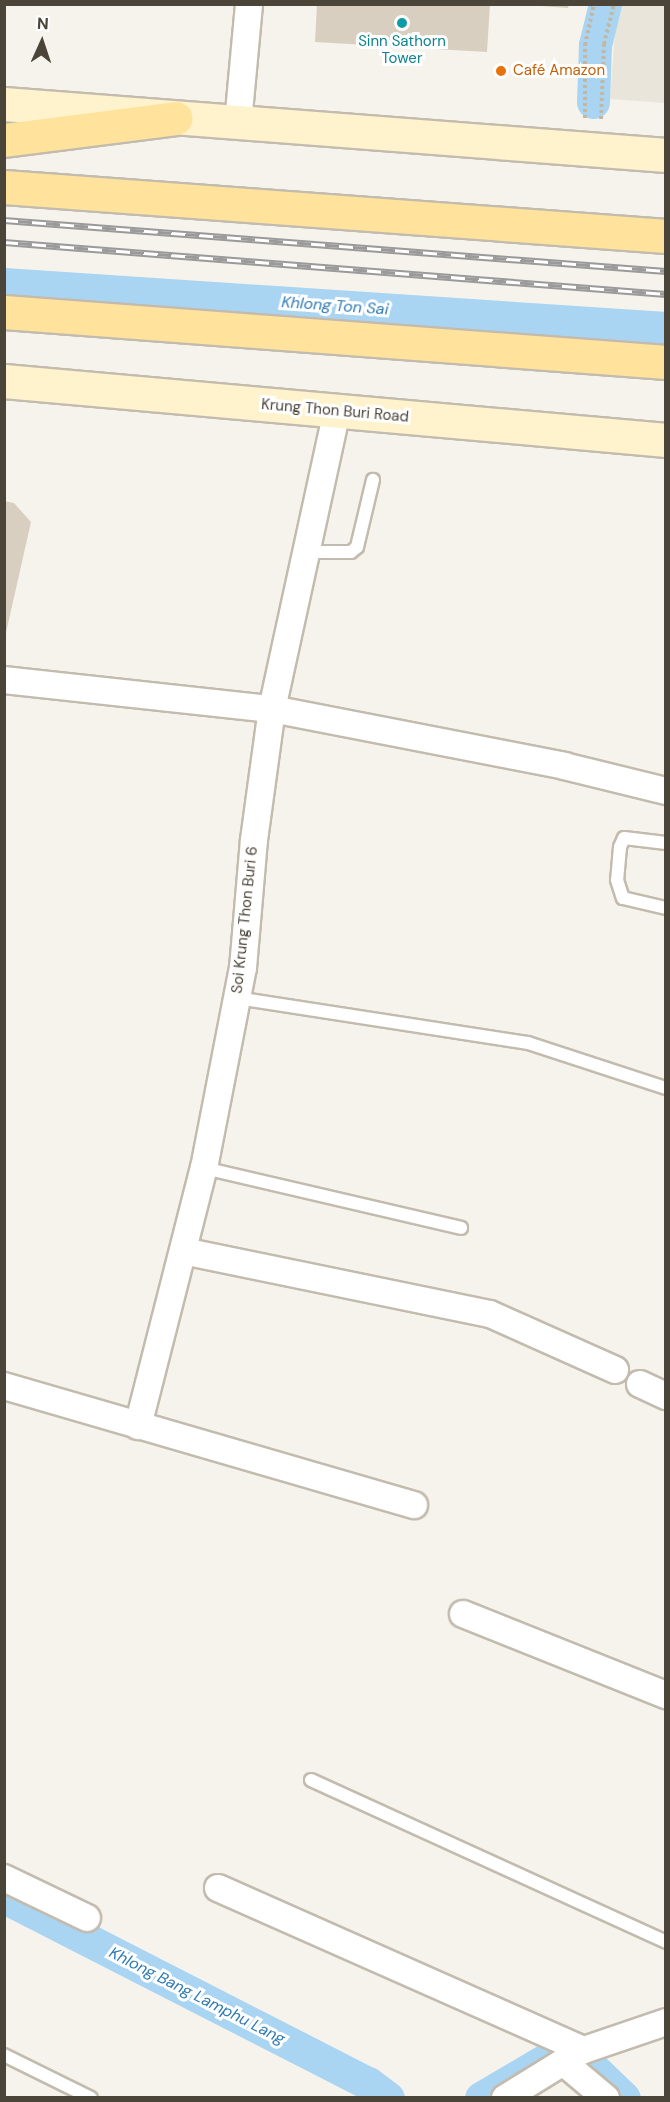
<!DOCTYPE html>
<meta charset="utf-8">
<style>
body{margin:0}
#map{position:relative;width:670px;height:2102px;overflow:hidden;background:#f6f3ec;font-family:"DM Sans",sans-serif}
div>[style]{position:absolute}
.residential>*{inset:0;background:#eae5da}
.canal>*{height:33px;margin:-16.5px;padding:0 16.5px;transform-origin:16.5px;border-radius:16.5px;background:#a9d4f2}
.building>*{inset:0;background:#d8cfc1}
.path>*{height:4px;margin-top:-2px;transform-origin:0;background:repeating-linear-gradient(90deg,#c4b79f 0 3px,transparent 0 6px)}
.roads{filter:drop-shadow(2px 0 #c2bbae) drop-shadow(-2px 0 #c2bbae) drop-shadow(0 2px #c2bbae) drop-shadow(0 -2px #c2bbae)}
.service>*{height:12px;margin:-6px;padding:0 6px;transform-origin:6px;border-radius:6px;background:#fff}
.minor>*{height:26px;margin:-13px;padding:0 13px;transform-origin:13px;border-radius:13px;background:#fff}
.secondary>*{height:33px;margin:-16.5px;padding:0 16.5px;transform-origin:16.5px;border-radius:16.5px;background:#fff3cd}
.primary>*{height:33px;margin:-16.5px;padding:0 16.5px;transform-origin:16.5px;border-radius:16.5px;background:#ffe39c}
.rail>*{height:7px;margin-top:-3.5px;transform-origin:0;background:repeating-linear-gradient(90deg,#fff 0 14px,#9a9a9a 0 28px);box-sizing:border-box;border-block:2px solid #9a9a9a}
.dots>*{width:16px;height:16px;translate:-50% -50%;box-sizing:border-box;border:3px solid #fff;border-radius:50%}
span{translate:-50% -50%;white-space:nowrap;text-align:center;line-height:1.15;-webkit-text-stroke:6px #fff;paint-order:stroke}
.culture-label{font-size:15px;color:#0d838f}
.food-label{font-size:15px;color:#c56008}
.left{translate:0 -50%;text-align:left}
.street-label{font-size:15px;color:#4b4439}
.water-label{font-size:16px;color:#2e7ab2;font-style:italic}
.frame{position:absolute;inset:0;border:6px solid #4b4439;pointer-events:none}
.north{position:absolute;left:12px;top:12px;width:60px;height:60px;-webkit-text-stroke:4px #fff;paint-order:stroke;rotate:3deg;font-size:16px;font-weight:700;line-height:24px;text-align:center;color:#4b4439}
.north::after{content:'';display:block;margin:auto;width:21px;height:27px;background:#4b4439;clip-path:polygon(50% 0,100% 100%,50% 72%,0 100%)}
</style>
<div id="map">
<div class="residential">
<i style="clip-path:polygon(622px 5px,665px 5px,665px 103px,610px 99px,615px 31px)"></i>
</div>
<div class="canal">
<i style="left:593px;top:102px;width:57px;rotate:-88deg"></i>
<i style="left:595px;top:45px;width:42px;rotate:-76.3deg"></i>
<i style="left:4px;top:284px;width:663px;rotate:3.8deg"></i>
<i style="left:4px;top:1897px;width:409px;rotate:27.1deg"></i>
<i style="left:368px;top:2083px;width:25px;rotate:37deg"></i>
<i style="left:481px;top:2098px;width:88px;rotate:-30.6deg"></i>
<i style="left:557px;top:2053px;width:22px;rotate:5deg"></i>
<i style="left:579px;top:2055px;width:62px;rotate:43.7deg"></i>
</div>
<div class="building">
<i style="clip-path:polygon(317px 4px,490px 4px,487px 52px,315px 42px)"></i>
<i style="clip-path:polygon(540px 4px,569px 4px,568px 8px,540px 6px)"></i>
<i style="clip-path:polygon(4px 501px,14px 503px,31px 522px,5px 637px)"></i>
</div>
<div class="path">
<i style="left:585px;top:118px;width:73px;rotate:-90deg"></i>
<i style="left:585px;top:45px;width:42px;rotate:-77.6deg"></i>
<i style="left:601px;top:119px;width:75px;rotate:-87.7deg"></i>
<i style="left:604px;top:44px;width:41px;rotate:-76deg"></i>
</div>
<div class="roads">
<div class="service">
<i style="left:304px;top:552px;width:47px"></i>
<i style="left:351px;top:552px;width:8px;rotate:-40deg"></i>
<i style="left:357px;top:547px;width:69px;rotate:-76.6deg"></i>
<i style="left:666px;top:843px;width:42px;rotate:-173.2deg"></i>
<i style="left:624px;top:838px;width:10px;rotate:114deg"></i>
<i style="left:620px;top:847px;width:33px;rotate:95deg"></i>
<i style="left:617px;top:880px;width:19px;rotate:72deg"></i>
<i style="left:623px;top:898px;width:44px;rotate:13.1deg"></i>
<i style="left:237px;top:998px;width:294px;rotate:8.8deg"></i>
<i style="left:528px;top:1043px;width:145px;rotate:18.1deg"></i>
<i style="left:204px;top:1168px;width:264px;rotate:13.1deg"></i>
<i style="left:311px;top:1780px;width:390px;rotate:24.5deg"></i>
<i style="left:4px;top:2055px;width:97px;rotate:26.3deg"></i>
</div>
<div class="minor">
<i style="left:238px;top:123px;width:120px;rotate:-84.7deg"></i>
<i style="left:4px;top:680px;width:270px;rotate:6.2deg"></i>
<i style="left:272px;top:709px;width:298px;rotate:11deg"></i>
<i style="left:564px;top:766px;width:105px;rotate:13.8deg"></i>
<i style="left:183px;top:1251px;width:313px;rotate:11.6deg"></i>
<i style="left:490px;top:1314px;width:137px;rotate:24.1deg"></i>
<i style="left:640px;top:1384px;width:29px;rotate:25deg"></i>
<i style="left:4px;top:1386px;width:427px;rotate:16.2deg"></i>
<i style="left:138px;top:1426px;width:266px;rotate:-75.7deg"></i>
<i style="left:204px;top:1168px;width:204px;rotate:-79deg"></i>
<i style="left:243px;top:968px;width:128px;rotate:-85.1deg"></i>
<i style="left:254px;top:840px;width:132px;rotate:-82.2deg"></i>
<i style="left:272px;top:709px;width:305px;rotate:-77.7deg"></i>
<i style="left:463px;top:1614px;width:219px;rotate:21.8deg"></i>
<i style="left:4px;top:1878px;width:92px;rotate:25.7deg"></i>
<i style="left:218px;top:1888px;width:400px;rotate:23.9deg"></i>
<i style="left:563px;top:2062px;width:56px;rotate:39.9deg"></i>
<i style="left:505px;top:2098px;width:89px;rotate:-31.7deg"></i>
<i style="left:581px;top:2051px;width:90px;rotate:-18.8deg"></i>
</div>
<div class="secondary">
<i style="left:4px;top:104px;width:664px;rotate:4.41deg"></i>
<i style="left:4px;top:381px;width:665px;rotate:5.09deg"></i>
</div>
<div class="primary">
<i style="left:4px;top:140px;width:173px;rotate:-7.3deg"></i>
<i style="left:4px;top:187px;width:664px;rotate:4.23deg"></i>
<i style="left:4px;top:312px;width:664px;rotate:4.32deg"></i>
</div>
</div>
<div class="rail">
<i style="left:4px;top:220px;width:664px;rotate:4.41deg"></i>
<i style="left:4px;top:242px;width:664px;rotate:4.49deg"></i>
</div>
<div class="dots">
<i style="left:402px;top:23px;background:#0f9aa8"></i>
<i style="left:501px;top:71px;background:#e8710a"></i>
</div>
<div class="culture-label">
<span style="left:402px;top:50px">Sinn Sathorn<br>Tower</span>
</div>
<div class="food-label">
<span class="left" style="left:513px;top:71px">Café Amazon</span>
</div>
<div class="street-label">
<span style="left:335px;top:411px;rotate:5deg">Krung Thon Buri Road</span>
<span style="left:245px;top:920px;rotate:-84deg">Soi Krung Thon Buri 6</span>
</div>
<div class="water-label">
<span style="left:335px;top:306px;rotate:4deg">Khlong Ton Sai</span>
<span style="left:197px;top:1996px;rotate:27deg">Khlong Bang Lamphu Lang</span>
</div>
<div class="frame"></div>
<div class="north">N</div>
</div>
